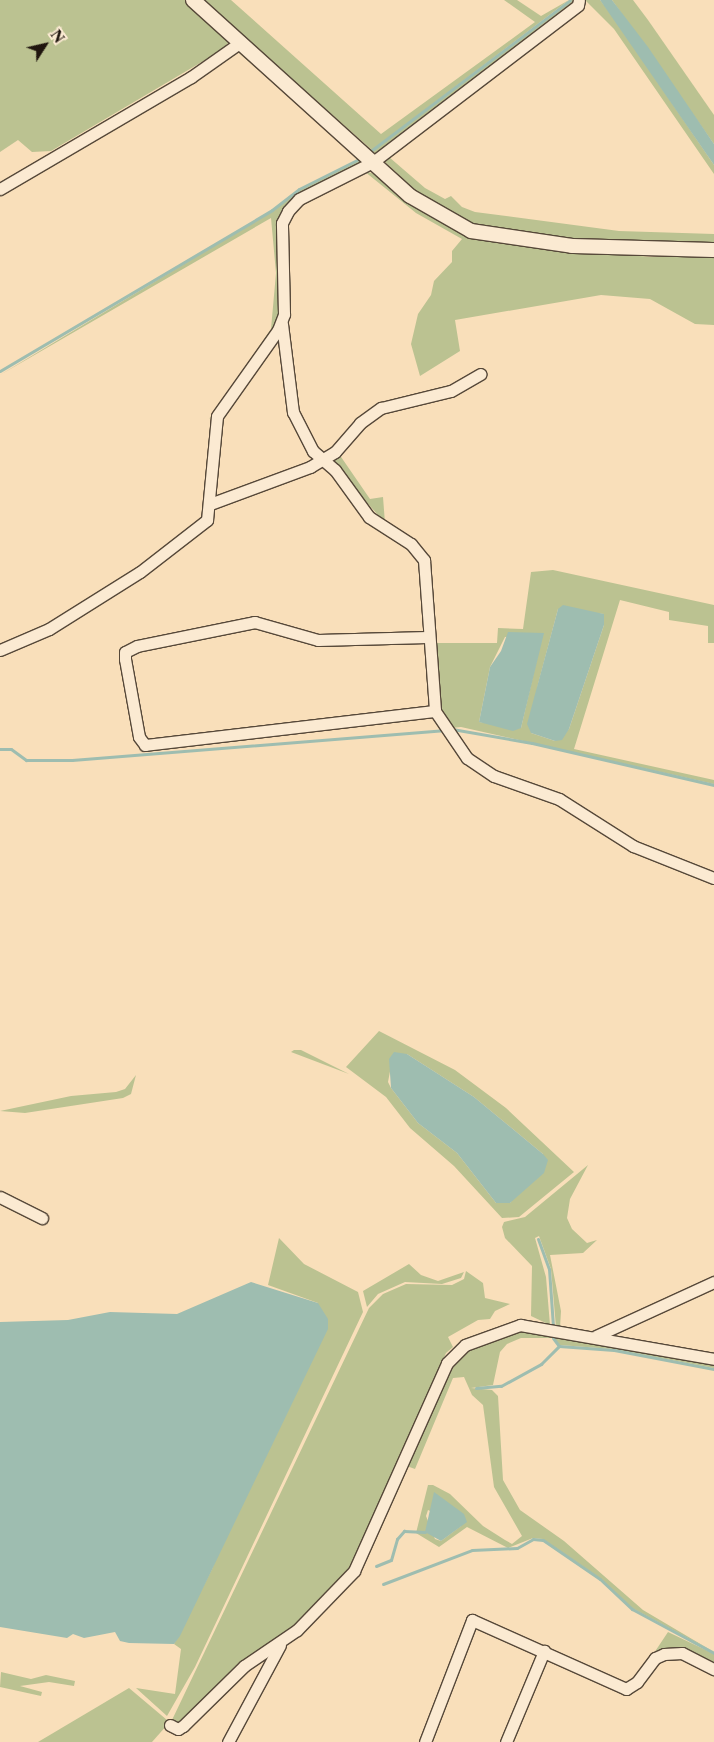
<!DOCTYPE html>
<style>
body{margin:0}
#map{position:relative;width:714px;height:1742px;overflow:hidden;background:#f9dfba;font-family:"Libre Caslon Text",serif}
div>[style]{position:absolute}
.green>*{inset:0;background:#bbc291}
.water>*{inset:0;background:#9ebdb0}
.stream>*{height:3px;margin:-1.5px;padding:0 1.5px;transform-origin:1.5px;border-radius:1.5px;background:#9ebdb0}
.roads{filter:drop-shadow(1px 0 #564839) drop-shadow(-1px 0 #564839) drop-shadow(0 1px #564839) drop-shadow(0 -1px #564839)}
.minor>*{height:11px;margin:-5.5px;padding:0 5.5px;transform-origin:5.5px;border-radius:5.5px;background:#fbead2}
.tertiary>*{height:14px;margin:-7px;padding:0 7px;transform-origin:7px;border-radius:7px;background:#fbead2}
span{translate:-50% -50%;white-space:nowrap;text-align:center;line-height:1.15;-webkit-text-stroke:4px #fbead2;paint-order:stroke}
.north{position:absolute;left:20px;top:20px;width:50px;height:50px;-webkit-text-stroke:4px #fbead2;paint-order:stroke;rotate:55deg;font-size:14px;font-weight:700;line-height:20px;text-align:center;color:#1f150e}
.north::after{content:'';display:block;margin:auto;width:18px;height:22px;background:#1f150e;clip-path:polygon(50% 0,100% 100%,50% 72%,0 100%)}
</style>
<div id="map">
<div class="green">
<i style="clip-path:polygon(0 0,187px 0,229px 42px,222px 50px,51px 151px,32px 152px,18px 140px,0 152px)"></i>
<i style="clip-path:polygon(203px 0,231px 0,381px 134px,535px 22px,504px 0,517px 0,541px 16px,569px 0,372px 150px)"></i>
<i style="clip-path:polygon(571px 0,575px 0,376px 154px,372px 151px)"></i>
<i style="clip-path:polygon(585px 0,600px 0,612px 15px,714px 165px,714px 174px,614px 29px)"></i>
<i style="clip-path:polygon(612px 0,633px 0,648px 20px,714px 115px,714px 144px)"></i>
<i style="clip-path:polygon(244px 52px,365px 161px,289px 206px,278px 322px,217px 412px,209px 419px,271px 329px,276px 273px,271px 218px,0 375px,272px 211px,299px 190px,360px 159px,239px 53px)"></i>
<i style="clip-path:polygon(389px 157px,425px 188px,445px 199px,451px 196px,462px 207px,475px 212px,619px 231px,714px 234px,714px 243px,573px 239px,474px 224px,415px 190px,384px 161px)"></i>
<i style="clip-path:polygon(364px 171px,382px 176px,440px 222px,496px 243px,651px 257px,714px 256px,714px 325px,695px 324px,650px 299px,601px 295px,455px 320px,460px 351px,420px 376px,411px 344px,418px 314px,431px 295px,434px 281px,452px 262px,452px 251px,462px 239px,416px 213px)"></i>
<i style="clip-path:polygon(339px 454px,370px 499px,383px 497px,385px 523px,330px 461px)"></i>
<i style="clip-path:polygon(evenodd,553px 570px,714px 605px,714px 643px,708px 643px,708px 626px,669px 620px,669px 612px,620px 600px,574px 749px,714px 780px,714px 784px,461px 727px,451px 728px,446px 721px,437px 697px,431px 643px,497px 643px,498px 628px,523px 629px,531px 572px,553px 570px,558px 609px,604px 614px,604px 625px,569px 729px,555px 741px,531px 733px,538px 684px,558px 609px,553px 570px,543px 633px,521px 728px,479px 722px,490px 667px,505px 637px,543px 633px)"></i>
<i style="clip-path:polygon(evenodd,379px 1031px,455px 1070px,506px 1108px,574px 1172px,519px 1217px,502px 1218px,454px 1166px,410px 1128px,386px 1097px,346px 1067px,379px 1031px,407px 1054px,474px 1097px,543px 1154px,510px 1203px,496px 1203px,457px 1153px,418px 1123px,391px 1088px,388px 1082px,391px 1066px,407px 1054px)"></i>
<i style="clip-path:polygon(294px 1050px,301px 1050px,349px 1074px,291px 1052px)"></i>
<i style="clip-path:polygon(136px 1075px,131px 1094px,123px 1098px,25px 1113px,0 1111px,71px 1096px,116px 1092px,125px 1089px)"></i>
<i style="clip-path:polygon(588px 1165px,570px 1199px,567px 1218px,572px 1229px,587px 1243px,597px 1240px,583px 1253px,550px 1255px,561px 1311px,560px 1328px,556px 1327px,551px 1269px,539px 1236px,535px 1238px,546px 1277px,550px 1325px,531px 1316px,532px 1266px,505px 1238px,502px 1227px,504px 1222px,525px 1217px)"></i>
<i style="clip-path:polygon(279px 1238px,304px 1264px,358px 1292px,363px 1312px,195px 1667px,167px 1716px,136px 1688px,175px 1694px,181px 1649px,174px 1644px,212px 1569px,318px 1303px,268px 1285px)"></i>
<i style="clip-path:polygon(409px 1264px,421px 1275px,438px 1281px,464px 1272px,461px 1278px,442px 1284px,405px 1282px,378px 1294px,367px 1307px,363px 1291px)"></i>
<i style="clip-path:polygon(466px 1271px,483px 1283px,485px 1298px,510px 1304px,495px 1311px,490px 1319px,478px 1320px,448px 1337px,453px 1347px,446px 1353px,353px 1564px,299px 1623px,179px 1724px,172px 1720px,369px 1308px,383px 1294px,406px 1284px,452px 1285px,464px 1279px)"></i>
<i style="clip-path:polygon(evenodd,512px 1329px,714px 1362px,714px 1368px,612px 1349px,560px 1345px,553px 1338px,521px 1338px,507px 1344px,500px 1352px,493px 1385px,471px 1388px,492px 1390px,498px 1396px,503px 1480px,520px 1510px,564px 1541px,643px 1610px,714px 1652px,632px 1608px,600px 1578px,543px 1539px,533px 1538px,508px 1548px,467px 1527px,439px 1547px,416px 1533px,428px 1485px,433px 1485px,450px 1494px,483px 1526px,505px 1540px,512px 1544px,522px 1536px,494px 1487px,483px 1405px,472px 1395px,464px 1377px,453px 1378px,415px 1469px,404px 1465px,459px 1352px,512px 1329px,428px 1510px,461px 1526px,441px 1541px,435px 1539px,426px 1516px,428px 1510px)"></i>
<i style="clip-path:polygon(668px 1632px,714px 1654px,714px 1667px,698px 1658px,652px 1656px)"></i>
<i style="clip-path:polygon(1px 1672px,31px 1679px,46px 1675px,75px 1681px,74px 1686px,49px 1682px,20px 1686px,42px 1692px,41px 1696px,0 1687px)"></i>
<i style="clip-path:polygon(129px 1688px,167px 1720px,168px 1724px,152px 1742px,38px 1742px)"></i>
</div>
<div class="water">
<i style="clip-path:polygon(600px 0,612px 0,648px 47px,714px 144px,714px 165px)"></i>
<i style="clip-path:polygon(563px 605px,604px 614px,604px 625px,569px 729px,562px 740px,555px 741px,531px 733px,527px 724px,558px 609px)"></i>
<i style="clip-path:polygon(508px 632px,544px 633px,521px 728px,513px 731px,479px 722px,490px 667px,501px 651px)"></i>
<i style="clip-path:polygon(394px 1052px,407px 1054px,474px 1097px,543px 1154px,548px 1160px,544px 1173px,510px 1203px,496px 1203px,457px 1153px,418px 1123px,391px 1088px,389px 1059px)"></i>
<i style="clip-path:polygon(251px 1282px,318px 1303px,328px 1319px,328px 1329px,180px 1636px,174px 1644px,129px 1643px,120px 1641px,115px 1632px,84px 1638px,73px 1634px,67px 1638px,0 1627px,0 1322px,68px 1320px,110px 1312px,177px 1314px)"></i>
<i style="clip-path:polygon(434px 1492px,464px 1514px,467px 1522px,441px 1541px,425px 1532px)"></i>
</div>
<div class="stream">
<i style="left:372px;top:150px;width:248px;rotate:-37.1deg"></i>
<i style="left:0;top:371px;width:316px;rotate:-30.6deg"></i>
<i style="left:272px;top:210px;width:34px;rotate:-38deg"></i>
<i style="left:299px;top:189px;width:67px;rotate:-26.6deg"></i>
<i style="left:452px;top:729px;width:81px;rotate:9.9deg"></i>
<i style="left:532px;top:743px;width:187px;rotate:13deg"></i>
<i style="left:0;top:749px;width:11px"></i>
<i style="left:11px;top:749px;width:19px;rotate:36deg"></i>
<i style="left:26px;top:760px;width:46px"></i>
<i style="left:72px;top:760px;width:372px;rotate:-4.6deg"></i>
<i style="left:538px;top:1239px;width:32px;rotate:70deg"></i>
<i style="left:549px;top:1269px;width:57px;rotate:86deg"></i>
<i style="left:553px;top:1338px;width:10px;rotate:53deg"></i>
<i style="left:559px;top:1346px;width:55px;rotate:4.2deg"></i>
<i style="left:614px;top:1350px;width:102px;rotate:10.8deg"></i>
<i style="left:476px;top:1388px;width:25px;rotate:-5deg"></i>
<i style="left:501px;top:1386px;width:46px;rotate:-28.8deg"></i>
<i style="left:541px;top:1364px;width:25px;rotate:-45deg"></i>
<i style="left:376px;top:1566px;width:16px;rotate:-22deg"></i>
<i style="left:391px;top:1560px;width:22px;rotate:-74deg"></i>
<i style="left:397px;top:1539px;width:11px;rotate:-49deg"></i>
<i style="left:404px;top:1531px;width:21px;rotate:3deg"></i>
<i style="left:383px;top:1584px;width:95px;rotate:-20.9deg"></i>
<i style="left:472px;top:1550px;width:45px;rotate:-2.5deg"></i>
<i style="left:517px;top:1548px;width:18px;rotate:-29deg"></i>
<i style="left:533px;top:1539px;width:10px;rotate:6deg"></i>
<i style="left:543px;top:1540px;width:69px;rotate:34.4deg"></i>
<i style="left:600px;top:1579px;width:44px;rotate:43.2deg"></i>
<i style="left:632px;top:1609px;width:93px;rotate:28.2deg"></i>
</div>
<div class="roads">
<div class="minor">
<i style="left:0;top:189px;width:221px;rotate:-30.4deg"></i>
<i style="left:191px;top:77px;width:61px;rotate:-35deg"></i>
<i style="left:282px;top:324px;width:89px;rotate:82.9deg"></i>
<i style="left:293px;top:412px;width:44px;rotate:62.9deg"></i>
<i style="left:313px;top:451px;width:29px;rotate:41deg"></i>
<i style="left:335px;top:470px;width:58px;rotate:54.1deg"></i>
<i style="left:369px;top:517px;width:50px;rotate:32.7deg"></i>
<i style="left:411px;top:544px;width:21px;rotate:51deg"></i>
<i style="left:424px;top:560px;width:151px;rotate:85.8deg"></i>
<i style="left:435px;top:711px;width:57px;rotate:55.8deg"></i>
<i style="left:467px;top:758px;width:32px;rotate:34deg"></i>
<i style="left:494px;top:776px;width:69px;rotate:19.5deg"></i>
<i style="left:559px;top:799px;width:88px;rotate:32.4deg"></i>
<i style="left:633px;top:846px;width:87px;rotate:21.6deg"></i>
<i style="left:210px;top:504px;width:107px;rotate:-20.3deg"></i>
<i style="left:310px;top:467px;width:29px;rotate:-31deg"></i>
<i style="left:335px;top:452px;width:38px;rotate:-49deg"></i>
<i style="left:360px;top:423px;width:26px;rotate:-36deg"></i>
<i style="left:381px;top:408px;width:72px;rotate:-13.7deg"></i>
<i style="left:451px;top:391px;width:34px;rotate:-30deg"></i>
<i style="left:427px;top:637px;width:109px;rotate:178.4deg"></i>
<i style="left:318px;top:640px;width:66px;rotate:-164.1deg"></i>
<i style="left:255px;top:622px;width:120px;rotate:168.5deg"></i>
<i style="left:137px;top:646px;width:13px;rotate:153deg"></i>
<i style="left:125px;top:652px;width:7px;rotate:90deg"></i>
<i style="left:125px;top:659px;width:79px;rotate:79.8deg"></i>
<i style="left:139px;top:737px;width:10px;rotate:53deg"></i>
<i style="left:145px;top:745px;width:292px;rotate:-6.7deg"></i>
<i style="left:0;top:650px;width:53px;rotate:-23.2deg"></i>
<i style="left:49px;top:629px;width:107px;rotate:-32.1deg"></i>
<i style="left:140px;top:572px;width:85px;rotate:-37.8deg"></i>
<i style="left:207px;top:520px;width:104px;rotate:-84.5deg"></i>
<i style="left:217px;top:416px;width:105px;rotate:-54.7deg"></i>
<i style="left:278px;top:330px;width:17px;rotate:-69deg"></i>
<i style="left:284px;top:314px;width:91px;rotate:-91.3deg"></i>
<i style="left:282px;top:223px;width:13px;rotate:-63deg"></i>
<i style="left:288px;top:211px;width:16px;rotate:-47deg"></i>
<i style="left:299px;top:199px;width:83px;rotate:-26.6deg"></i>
<i style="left:373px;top:162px;width:258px;rotate:-37.4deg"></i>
<i style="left:578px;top:5px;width:5px;rotate:-79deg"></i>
<i style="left:0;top:1197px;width:47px;rotate:26.6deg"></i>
<i style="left:596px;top:1336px;width:130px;rotate:-24.6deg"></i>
<i style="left:170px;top:1725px;width:9px;rotate:27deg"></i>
<i style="left:178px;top:1729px;width:6px;rotate:-31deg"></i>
<i style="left:183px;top:1726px;width:86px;rotate:-44.5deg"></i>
<i style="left:244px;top:1666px;width:64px;rotate:-34.2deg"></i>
<i style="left:297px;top:1630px;width:82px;rotate:-46deg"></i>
<i style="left:354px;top:1571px;width:228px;rotate:-65.9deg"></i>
<i style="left:447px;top:1363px;width:25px;rotate:-45deg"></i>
<i style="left:465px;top:1345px;width:59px;rotate:-20deg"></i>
<i style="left:520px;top:1325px;width:197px;rotate:9.9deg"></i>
<i style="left:228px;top:1742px;width:110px;rotate:-61.8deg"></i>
<i style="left:425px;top:1742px;width:131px;rotate:-68.9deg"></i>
<i style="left:472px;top:1620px;width:169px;rotate:24.1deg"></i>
<i style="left:626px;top:1689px;width:13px;rotate:-32deg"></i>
<i style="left:637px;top:1682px;width:30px;rotate:-53deg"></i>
<i style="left:655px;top:1658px;width:10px;rotate:-24deg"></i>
<i style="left:664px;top:1654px;width:18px;rotate:-3deg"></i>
<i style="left:682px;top:1653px;width:36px;rotate:27deg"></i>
<i style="left:506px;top:1742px;width:99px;rotate:-67.3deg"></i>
</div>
<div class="tertiary">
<i style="left:193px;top:0;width:292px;rotate:42.1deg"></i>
<i style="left:410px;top:196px;width:70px;rotate:29.8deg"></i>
<i style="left:471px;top:231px;width:102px;rotate:8.4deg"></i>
<i style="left:572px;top:246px;width:142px;rotate:1.6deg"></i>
</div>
</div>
<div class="north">N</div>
</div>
